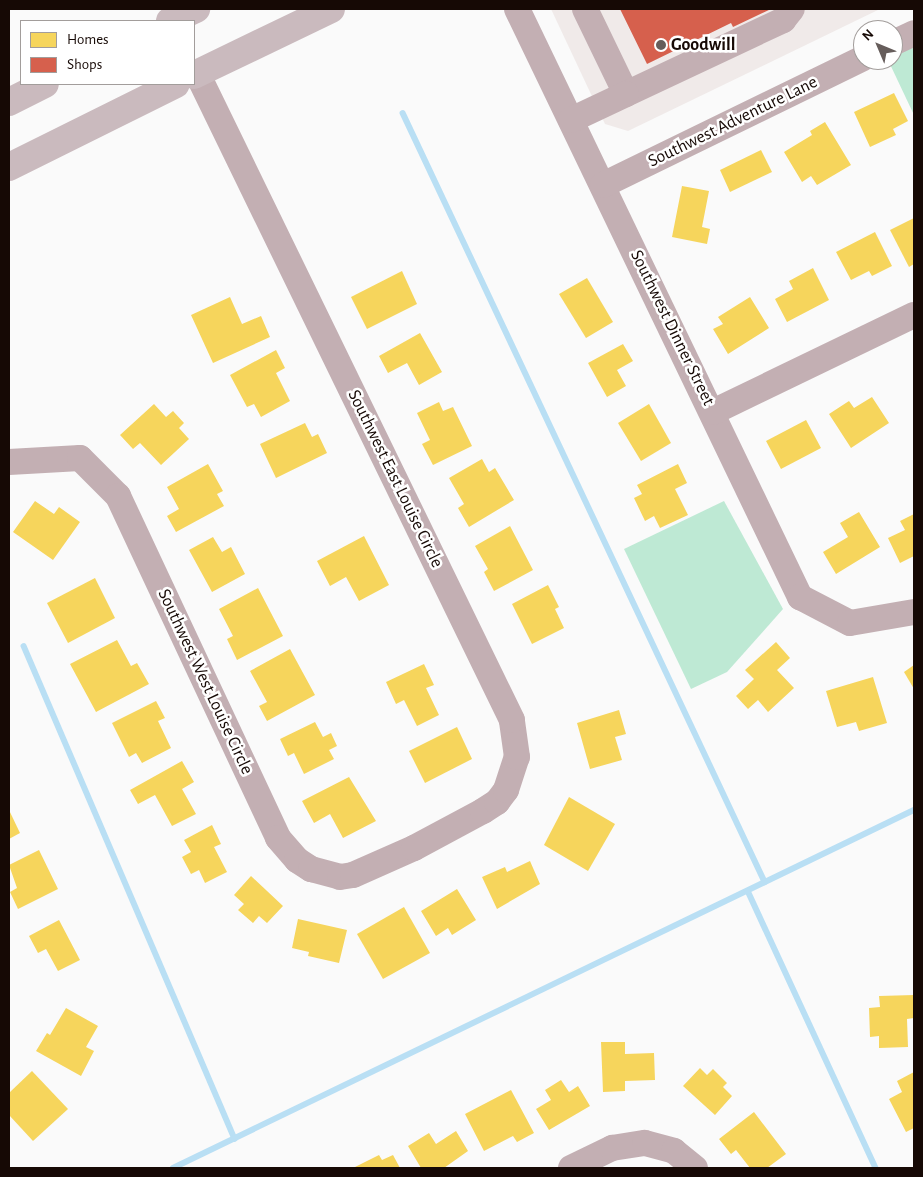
<!DOCTYPE html>
<style>
body{margin:0}
#map{position:relative;width:923px;height:1177px;overflow:hidden;background:#fafafa;font-family:"Alegreya Sans",sans-serif}
div>[style]{position:absolute}
.built>*{inset:0;background:#f0eae9}
.green>*{inset:0;background:#bee9d4}
.homes>*{inset:0;background:#f6d55c}
.shops>*{inset:0;background:#d6604d}
.stream>*{height:5.5px;margin:-2.75px;padding:0 2.75px;transform-origin:2.75px;border-radius:2.75px;background:#b9dff4}
.minor>*{height:26px;margin:-13px;padding:0 13px;transform-origin:13px;border-radius:13px;background:#c3afb3}
.major>*{height:28px;margin:-14px;padding:0 14px;transform-origin:14px;border-radius:14px;background:#cababe}
.dots>*{width:14px;height:14px;translate:-50% -50%;box-sizing:border-box;border:2px solid #fff;border-radius:50%}
span{translate:-50% -50%;white-space:nowrap;text-align:center;line-height:1.15;-webkit-text-stroke:5px #fff;paint-order:stroke}
.poi-label{font-size:18px;color:#160905;font-weight:700}
.left{translate:0 -50%;text-align:left}
.street-label{font-size:18px;color:#160905}
.frame{position:absolute;inset:0;border:10px solid #160905;pointer-events:none}
.legend{position:absolute;left:20px;top:20px;width:175px;height:65px;box-sizing:border-box;background:#fff;border:1px solid #a29d9b;margin:0;padding:6px 9px;list-style:none;font-size:15px;color:#160905}
.legend li{display:flex;align-items:center;gap:10px;height:25px}
.legend b{width:25px;border:1px solid #a29d9b}
.north{position:absolute;left:853px;top:20px;width:50px;height:50px;box-sizing:border-box;background:#fff;border:1px solid #a29d9b;border-radius:50%;rotate:315deg;font-size:14px;font-weight:700;line-height:20px;text-align:center;color:#160905}
.north::after{content:'';display:block;margin:auto;width:18px;height:22px;background:#665d5b;clip-path:polygon(50% 0,100% 100%,50% 72%,0 100%)}
</style>
<div id="map">
<div class="built">
<i style="clip-path:polygon(551px 9px,880px 9px,628px 131px,605px 124px)"></i>
</div>
<div class="green">
<i style="clip-path:polygon(914px 41px,914px 115px,888px 60px,893px 60px,893px 51px)"></i>
<i style="clip-path:polygon(724px 501px,783px 609px,727px 672px,691px 689px,624px 549px)"></i>
</div>
<div class="homes">
<i style="clip-path:polygon(894px 93px,908px 121px,893px 129px,896px 135px,870px 147px,854px 112px)"></i>
<i style="clip-path:polygon(825px 122px,851px 165px,817px 185px,811px 176px,802px 182px,784px 152px,812px 135px,810px 131px)"></i>
<i style="clip-path:polygon(761px 150px,772px 172px,730px 192px,720px 170px)"></i>
<i style="clip-path:polygon(682px 186px,709px 191px,702px 227px,710px 229px,707px 244px,672px 237px)"></i>
<i style="clip-path:polygon(914px 218px,914px 264px,909px 267px,890px 230px)"></i>
<i style="clip-path:polygon(875px 232px,892px 266px,872px 276px,869px 271px,851px 280px,836px 252px)"></i>
<i style="clip-path:polygon(813px 268px,829px 300px,787px 322px,775px 299px,793px 289px,789px 281px)"></i>
<i style="clip-path:polygon(402px 271px,417px 304px,367px 329px,351px 297px)"></i>
<i style="clip-path:polygon(587px 278px,613px 322px,586px 338px,559px 294px)"></i>
<i style="clip-path:polygon(230px 297px,242px 324px,261px 316px,270px 337px,213px 363px,191px 315px)"></i>
<i style="clip-path:polygon(750px 297px,769px 328px,728px 354px,713px 329px,723px 324px,718px 317px)"></i>
<i style="clip-path:polygon(420px 333px,442px 372px,419px 385px,407px 363px,388px 373px,379px 356px)"></i>
<i style="clip-path:polygon(623px 344px,633px 361px,617px 370px,626px 386px,607px 397px,588px 363px)"></i>
<i style="clip-path:polygon(276px 350px,285px 368px,276px 373px,290px 401px,261px 417px,254px 404px,247px 407px,230px 375px)"></i>
<i style="clip-path:polygon(872px 397px,889px 423px,851px 448px,829px 414px,849px 401px,854px 408px)"></i>
<i style="clip-path:polygon(439px 402px,443px 411px,453px 407px,472px 446px,433px 465px,422px 444px,430px 440px,417px 413px)"></i>
<i style="clip-path:polygon(154px 404px,166px 417px,173px 411px,184px 423px,179px 428px,189px 439px,161px 465px,140px 443px,133px 449px,120px 435px)"></i>
<i style="clip-path:polygon(649px 404px,671px 443px,641px 461px,618px 423px)"></i>
<i style="clip-path:polygon(806px 420px,821px 448px,781px 469px,766px 441px)"></i>
<i style="clip-path:polygon(305px 423px,312px 437px,318px 434px,327px 453px,276px 478px,260px 444px)"></i>
<i style="clip-path:polygon(482px 459px,489px 472px,495px 468px,514px 500px,469px 527px,458px 508px,464px 504px,449px 478px)"></i>
<i style="clip-path:polygon(208px 464px,223px 491px,217px 494px,224px 506px,176px 532px,167px 516px,179px 509px,167px 487px)"></i>
<i style="clip-path:polygon(678px 464px,687px 483px,675px 489px,688px 515px,660px 528px,654px 516px,645px 521px,634px 498px,642px 494px,637px 485px)"></i>
<i style="clip-path:polygon(35px 501px,54px 514px,59px 507px,80px 522px,53px 560px,13px 532px)"></i>
<i style="clip-path:polygon(859px 512px,880px 547px,836px 574px,823px 552px,848px 537px,840px 523px)"></i>
<i style="clip-path:polygon(914px 514px,914px 556px,900px 563px,888px 538px,905px 530px,900px 521px)"></i>
<i style="clip-path:polygon(510px 526px,533px 570px,494px 591px,484px 572px,488px 569px,475px 546px)"></i>
<i style="clip-path:polygon(364px 536px,389px 585px,359px 601px,346px 577px,330px 586px,317px 561px)"></i>
<i style="clip-path:polygon(213px 537px,222px 552px,231px 547px,245px 574px,212px 592px,189px 550px)"></i>
<i style="clip-path:polygon(95px 578px,115px 618px,68px 643px,47px 603px)"></i>
<i style="clip-path:polygon(548px 585px,559px 607px,555px 609px,564px 628px,532px 644px,512px 604px)"></i>
<i style="clip-path:polygon(258px 588px,283px 636px,237px 660px,227px 639px,233px 636px,219px 609px)"></i>
<i style="clip-path:polygon(117px 640px,131px 666px,137px 663px,149px 684px,96px 712px,70px 664px)"></i>
<i style="clip-path:polygon(776px 642px,790px 658px,777px 670px,794px 688px,768px 712px,758px 700px,748px 709px,736px 696px,754px 679px,745px 670px)"></i>
<i style="clip-path:polygon(290px 649px,315px 695px,267px 721px,259px 706px,267px 702px,250px 671px)"></i>
<i style="clip-path:polygon(424px 664px,434px 685px,426px 688px,439px 715px,417px 726px,404px 700px,396px 704px,386px 682px)"></i>
<i style="clip-path:polygon(914px 665px,914px 689px,904px 672px)"></i>
<i style="clip-path:polygon(873px 677px,887px 723px,859px 731px,856px 722px,837px 727px,826px 691px)"></i>
<i style="clip-path:polygon(156px 701px,165px 718px,158px 721px,171px 748px,142px 763px,136px 753px,129px 757px,112px 723px)"></i>
<i style="clip-path:polygon(619px 710px,626px 734px,615px 737px,622px 760px,590px 769px,577px 723px)"></i>
<i style="clip-path:polygon(315px 722px,323px 737px,331px 733px,337px 746px,329px 750px,334px 759px,304px 774px,294px 753px,288px 756px,280px 739px)"></i>
<i style="clip-path:polygon(457px 727px,472px 759px,425px 783px,409px 751px)"></i>
<i style="clip-path:polygon(182px 761px,194px 782px,182px 789px,196px 814px,172px 826px,155px 795px,138px 804px,130px 790px)"></i>
<i style="clip-path:polygon(349px 777px,376px 821px,343px 838px,330px 814px,314px 823px,302px 801px)"></i>
<i style="clip-path:polygon(569px 797px,615px 824px,588px 871px,544px 845px)"></i>
<i style="clip-path:polygon(9px 810px,20px 833px,9px 839px)"></i>
<i style="clip-path:polygon(212px 825px,221px 844px,214px 847px,227px 872px,205px 883px,199px 870px,191px 874px,182px 857px,191px 852px,184px 840px)"></i>
<i style="clip-path:polygon(39px 850px,58px 889px,18px 909px,10px 892px,17px 888px,9px 865px)"></i>
<i style="clip-path:polygon(530px 861px,540px 884px,497px 909px,482px 877px,505px 867px,507px 872px)"></i>
<i style="clip-path:polygon(251px 876px,283px 906px,267px 923px,259px 916px,253px 923px,238px 910px,244px 904px,234px 895px)"></i>
<i style="clip-path:polygon(457px 889px,476px 920px,452px 935px,448px 928px,436px 936px,421px 911px)"></i>
<i style="clip-path:polygon(404px 907px,430px 953px,383px 979px,357px 934px)"></i>
<i style="clip-path:polygon(298px 919px,347px 930px,339px 963px,308px 956px,309px 952px,292px 948px)"></i>
<i style="clip-path:polygon(59px 920px,80px 960px,58px 971px,46px 949px,38px 953px,29px 936px)"></i>
<i style="clip-path:polygon(914px 995px,914px 1018px,907px 1019px,908px 1047px,879px 1048px,879px 1036px,870px 1037px,869px 1008px,880px 1007px,879px 996px)"></i>
<i style="clip-path:polygon(66px 1008px,98px 1026px,86px 1047px,94px 1051px,81px 1076px,36px 1051px,47px 1033px,50px 1035px)"></i>
<i style="clip-path:polygon(601px 1042px,625px 1042px,625px 1054px,654px 1053px,655px 1080px,625px 1081px,625px 1091px,603px 1092px)"></i>
<i style="clip-path:polygon(700px 1068px,707px 1075px,713px 1069px,727px 1083px,723px 1087px,732px 1096px,715px 1115px,683px 1086px)"></i>
<i style="clip-path:polygon(32px 1071px,68px 1109px,33px 1141px,9px 1115px,9px 1093px)"></i>
<i style="clip-path:polygon(914px 1072px,914px 1128px,906px 1132px,889px 1099px,902px 1092px,897px 1081px)"></i>
<i style="clip-path:polygon(561px 1080px,569px 1092px,578px 1086px,590px 1106px,549px 1130px,536px 1109px,551px 1100px,545px 1090px)"></i>
<i style="clip-path:polygon(511px 1090px,534px 1133px,517px 1142px,513px 1136px,484px 1151px,465px 1114px)"></i>
<i style="clip-path:polygon(754px 1112px,786px 1154px,767px 1168px,750px 1168px,736px 1150px,731px 1154px,719px 1139px)"></i>
<i style="clip-path:polygon(456px 1131px,468px 1151px,444px 1168px,421px 1168px,408px 1146px,429px 1133px,436px 1144px)"></i>
<i style="clip-path:polygon(379px 1155px,382px 1160px,393px 1155px,400px 1168px,353px 1168px)"></i>
</div>
<div class="shops">
<i style="clip-path:polygon(620px 9px,771px 9px,733px 27px,731px 23px,647px 64px)"></i>
</div>
<div class="stream">
<i style="left:403px;top:113px;width:850px;rotate:64.79deg"></i>
<i style="left:24px;top:646px;width:536px;rotate:66.83deg"></i>
<i style="left:748px;top:891px;width:305px;rotate:65.2deg"></i>
<i style="left:173px;top:1168px;width:823px;rotate:-25.79deg"></i>
</div>
<div class="minor">
<i style="left:517px;top:9px;width:653px;rotate:64.3deg"></i>
<i style="left:800px;top:597px;width:56px;rotate:27.5deg"></i>
<i style="left:850px;top:623px;width:65px;rotate:-9.8deg"></i>
<i style="left:585px;top:9px;width:94px;rotate:64.2deg"></i>
<i style="left:626px;top:94px;width:174px;rotate:-25.2deg"></i>
<i style="left:783px;top:20px;width:14px;rotate:-51deg"></i>
<i style="left:893px;top:43px;width:23px;rotate:-25deg"></i>
<i style="left:571px;top:120px;width:61px;rotate:-25.3deg"></i>
<i style="left:603px;top:185px;width:289px;rotate:-26deg"></i>
<i style="left:713px;top:412px;width:223px;rotate:-25.8deg"></i>
<i style="left:9px;top:462px;width:71px;rotate:-3.2deg"></i>
<i style="left:80px;top:458px;width:54px;rotate:45deg"></i>
<i style="left:118px;top:496px;width:378px;rotate:64.9deg"></i>
<i style="left:278px;top:838px;width:29px;rotate:49deg"></i>
<i style="left:297px;top:860px;width:17px;rotate:33deg"></i>
<i style="left:311px;top:869px;width:30px;rotate:15deg"></i>
<i style="left:340px;top:877px;width:13px;rotate:-9deg"></i>
<i style="left:353px;top:875px;width:67px;rotate:-23.9deg"></i>
<i style="left:414px;top:848px;width:78px;rotate:-28.2deg"></i>
<i style="left:483px;top:811px;width:17px;rotate:-33deg"></i>
<i style="left:497px;top:802px;width:15px;rotate:-53deg"></i>
<i style="left:506px;top:790px;width:35px;rotate:-72deg"></i>
<i style="left:517px;top:757px;width:37px;rotate:-98deg"></i>
<i style="left:512px;top:720px;width:720px;rotate:-115.96deg"></i>
<i style="left:571px;top:1168px;width:46px;rotate:-26deg"></i>
<i style="left:612px;top:1148px;width:33px;rotate:-9deg"></i>
<i style="left:645px;top:1143px;width:30px;rotate:15deg"></i>
<i style="left:674px;top:1151px;width:27px;rotate:39deg"></i>
</div>
<div class="major">
<i style="left:170px;top:21px;width:29px;rotate:-25deg"></i>
<i style="left:194px;top:75px;width:152px;rotate:-25.7deg"></i>
<i style="left:9px;top:102px;width:40px;rotate:-26.6deg"></i>
<i style="left:9px;top:167px;width:186px;rotate:-26.4deg"></i>
</div>
<div class="dots">
<i style="left:661px;top:45px;background:#665d5b"></i>
</div>
<div class="poi-label">
<span class="left" style="left:671px;top:45px">Goodwill</span>
</div>
<div class="street-label">
<span style="left:733px;top:122px;rotate:-26deg">Southwest Adventure Lane</span>
<span style="left:672px;top:328px;rotate:64deg">Southwest Dinner Street</span>
<span style="left:395px;top:479px;rotate:64deg">Southwest East Louise Circle</span>
<span style="left:205px;top:682px;rotate:65deg">Southwest West Louise Circle</span>
</div>
<div class="frame"></div>
<ul class="legend">
<li><b style="height:14px;background:#f6d55c"></b>Homes</li>
<li><b style="height:14px;background:#d6604d"></b>Shops</li>
</ul>
<div class="north">N</div>
</div>
